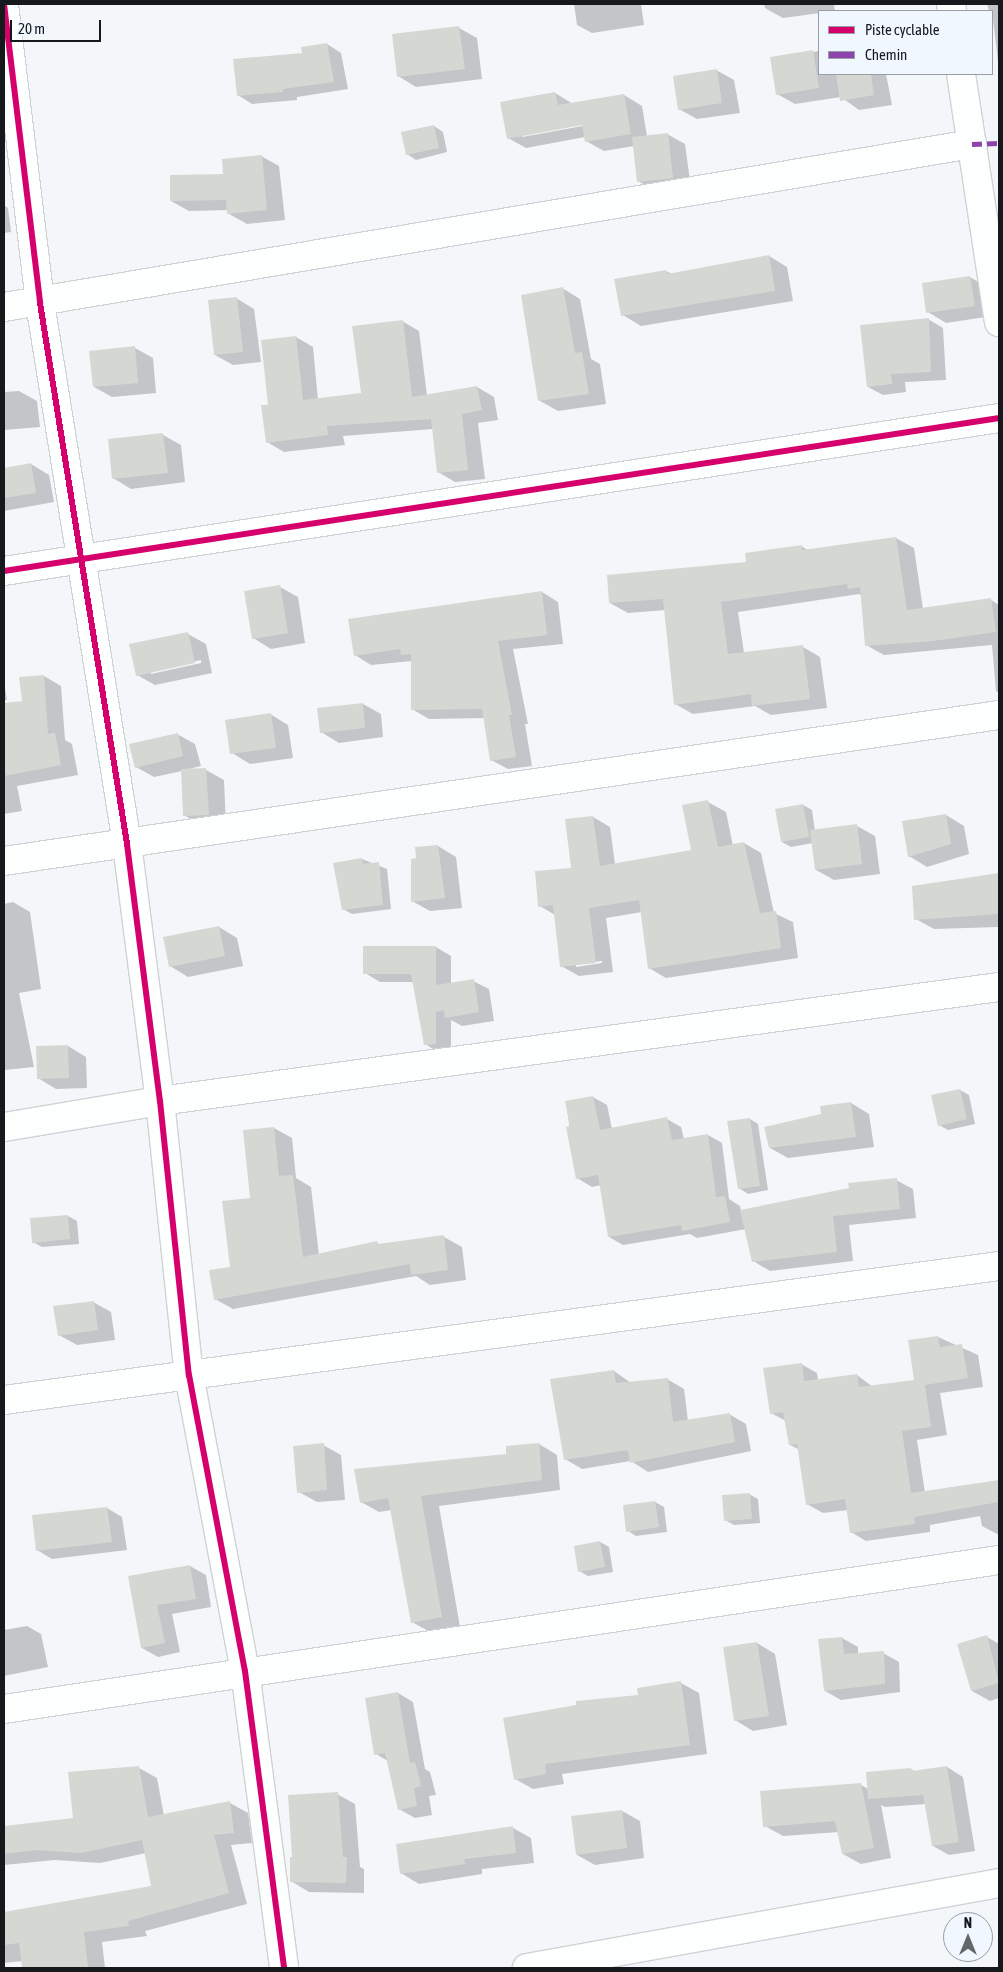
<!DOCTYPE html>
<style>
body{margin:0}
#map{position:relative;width:1003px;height:1972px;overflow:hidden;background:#f4f7fa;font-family:"Asap Condensed",sans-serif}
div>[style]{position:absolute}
.shadow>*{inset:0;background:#0003}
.building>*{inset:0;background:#d5d8d2}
.roads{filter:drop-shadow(1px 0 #cfd2d4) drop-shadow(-1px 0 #cfd2d4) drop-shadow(0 1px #cfd2d4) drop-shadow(0 -1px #cfd2d4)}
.minor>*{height:28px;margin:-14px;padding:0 14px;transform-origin:14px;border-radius:14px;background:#fdfefe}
.quiet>*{height:5px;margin-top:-2.5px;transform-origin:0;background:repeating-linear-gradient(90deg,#8e44ad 0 10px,transparent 0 15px)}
.cycleway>*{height:6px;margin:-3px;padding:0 3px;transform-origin:3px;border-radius:3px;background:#d6006c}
span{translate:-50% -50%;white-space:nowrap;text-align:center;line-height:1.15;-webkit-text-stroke:4px #f0f7fe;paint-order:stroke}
.frame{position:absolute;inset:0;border:5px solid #16191c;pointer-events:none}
.legend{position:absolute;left:818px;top:10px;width:175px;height:65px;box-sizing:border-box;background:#f0f7fe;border:1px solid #999ea4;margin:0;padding:6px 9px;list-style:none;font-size:15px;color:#16191c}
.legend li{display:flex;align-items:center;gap:10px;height:25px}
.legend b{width:25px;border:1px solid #999ea4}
.north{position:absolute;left:943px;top:1912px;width:50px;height:50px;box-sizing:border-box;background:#f0f7fe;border:1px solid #999ea4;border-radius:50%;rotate:0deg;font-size:14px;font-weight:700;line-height:20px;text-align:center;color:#16191c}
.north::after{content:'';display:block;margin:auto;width:18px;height:22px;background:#64676a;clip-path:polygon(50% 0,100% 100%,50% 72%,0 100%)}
.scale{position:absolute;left:10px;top:20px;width:91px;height:22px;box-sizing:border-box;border:2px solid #16191c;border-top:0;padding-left:6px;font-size:15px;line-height:18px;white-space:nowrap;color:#16191c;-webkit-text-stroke:4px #f0f7fe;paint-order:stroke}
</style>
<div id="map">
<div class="shadow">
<i style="clip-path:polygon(574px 4px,641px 4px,644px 25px,592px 33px,577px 25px)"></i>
<i style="clip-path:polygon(764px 4px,834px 4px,835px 11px,783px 18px,765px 8px)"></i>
<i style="clip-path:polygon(987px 4px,999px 4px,999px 70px,992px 11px,989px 11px)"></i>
<i style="clip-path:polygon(459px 28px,477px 38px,482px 79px,416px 87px,398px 76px)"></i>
<i style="clip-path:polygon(327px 44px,341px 53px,348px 89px,297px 97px,297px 100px,252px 104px,238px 95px,304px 54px)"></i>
<i style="clip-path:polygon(819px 51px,819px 74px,886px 74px,892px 105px,859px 110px,841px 97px,795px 104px,777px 94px,771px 58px)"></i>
<i style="clip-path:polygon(716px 70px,734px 80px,740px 113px,697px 119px,679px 109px)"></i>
<i style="clip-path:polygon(evenodd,555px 93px,573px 104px,624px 95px,642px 106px,647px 136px,667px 134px,685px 144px,691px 188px,656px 191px,638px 181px,634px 146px,604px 151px,586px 141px,585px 137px,526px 148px,508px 138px,555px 93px,588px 122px,588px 125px,522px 137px,522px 135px,588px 122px)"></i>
<i style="clip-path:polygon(434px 126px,443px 132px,447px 152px,416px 160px,407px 154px)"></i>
<i style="clip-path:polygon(261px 156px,279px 166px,285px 220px,247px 224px,229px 214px,228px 210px,189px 211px,171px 201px)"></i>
<i style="clip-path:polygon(4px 205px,8px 208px,11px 232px,4px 233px)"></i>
<i style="clip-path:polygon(769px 256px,787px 267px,793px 301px,641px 326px,623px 315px,666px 271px,672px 274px)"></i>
<i style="clip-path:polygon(970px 277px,988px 288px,992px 316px,946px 323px,928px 312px)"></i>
<i style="clip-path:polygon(562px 288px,580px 299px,591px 359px,600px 364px,606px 404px,558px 411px,540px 401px)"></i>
<i style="clip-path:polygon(236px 298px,254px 309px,261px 362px,233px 365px,215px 355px)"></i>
<i style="clip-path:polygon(928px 319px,943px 328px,946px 380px,905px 382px,906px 392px,883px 395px,868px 387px)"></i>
<i style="clip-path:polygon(402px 321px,419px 331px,427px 396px,477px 387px,494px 397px,498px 420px,478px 423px,485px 479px,455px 482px,438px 472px,433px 429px,343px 436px,345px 445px,284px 452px,267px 442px,269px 406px,296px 337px,313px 347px,318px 400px,363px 394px)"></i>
<i style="clip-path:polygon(135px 348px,153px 358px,156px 393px,112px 397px,94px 387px)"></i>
<i style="clip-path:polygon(19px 391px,37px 401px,40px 427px,4px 430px,4px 392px)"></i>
<i style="clip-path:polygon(163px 435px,181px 445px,185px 482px,131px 489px,113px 478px)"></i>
<i style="clip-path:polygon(31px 464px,49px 475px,54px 502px,4px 511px,4px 469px)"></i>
<i style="clip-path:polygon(896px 538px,914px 548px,923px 609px,991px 600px,999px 605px,999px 693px,996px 691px,992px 645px,884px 655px,866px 645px,862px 596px,859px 594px,738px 612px,744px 653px,803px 647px,820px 657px,827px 708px,771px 715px,755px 706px,693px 714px,675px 704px,666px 610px,628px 613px,610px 603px,801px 546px,809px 551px)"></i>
<i style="clip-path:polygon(280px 587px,298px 597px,305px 643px,271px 649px,253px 638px)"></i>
<i style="clip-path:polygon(542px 592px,558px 602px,563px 644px,513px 649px,528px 724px,525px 724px,532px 766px,508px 769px,491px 760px,485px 718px,429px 719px,412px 709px,412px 661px,371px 665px,355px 655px)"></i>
<i style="clip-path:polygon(evenodd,188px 634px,206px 644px,212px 673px,155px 685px,137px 675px,188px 634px,201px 660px,201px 663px,151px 674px,151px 671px,201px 660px)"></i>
<i style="clip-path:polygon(44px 676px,61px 686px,65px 740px,72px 744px,78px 775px,17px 786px,22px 811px,4px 814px,4px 743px,27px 740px)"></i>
<i style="clip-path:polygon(4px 681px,7px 700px,4px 700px)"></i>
<i style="clip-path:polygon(363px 704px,381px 714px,383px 737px,339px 743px,321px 732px)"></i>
<i style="clip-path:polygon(270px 714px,288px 725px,293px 758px,250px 764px,232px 753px)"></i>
<i style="clip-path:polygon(177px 734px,195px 744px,201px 766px,189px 769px,206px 770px,224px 780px,226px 825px,202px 826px,184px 815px,182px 771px,154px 777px,136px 767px)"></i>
<i style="clip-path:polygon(evenodd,708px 802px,726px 812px,733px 846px,744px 843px,761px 853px,774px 913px,793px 922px,798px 958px,666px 978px,649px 968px,642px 912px,606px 918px,613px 972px,579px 976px,561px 966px,555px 915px,540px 906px,572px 869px,593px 817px,610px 827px,615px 864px,693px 851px,708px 802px,602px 961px,602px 963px,576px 967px,576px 964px,602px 961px)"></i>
<i style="clip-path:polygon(803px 805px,812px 810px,815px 831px,857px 826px,875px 836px,880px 874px,834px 880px,816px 870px,813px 843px,791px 847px,782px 842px)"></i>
<i style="clip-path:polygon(946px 815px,964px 826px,969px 854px,927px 867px,909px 856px)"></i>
<i style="clip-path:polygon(438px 846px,456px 857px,462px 908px,430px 911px,412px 901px,418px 859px)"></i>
<i style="clip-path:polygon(362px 859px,387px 869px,391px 909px,352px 914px,343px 909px)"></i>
<i style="clip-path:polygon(999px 875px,999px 927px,934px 929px,916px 919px,913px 887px)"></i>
<i style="clip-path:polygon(13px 902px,30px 912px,41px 989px,19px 993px,34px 1067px,4px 1070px,4px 904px)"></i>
<i style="clip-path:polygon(219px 927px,237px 938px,243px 966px,188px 977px,170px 966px)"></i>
<i style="clip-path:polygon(436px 947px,451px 956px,451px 984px,473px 981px,489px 989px,494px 1021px,462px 1026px,451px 1020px,451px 1052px,440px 1053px,425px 1044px,414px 982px,380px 982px,365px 973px)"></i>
<i style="clip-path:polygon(68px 1046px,86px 1057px,87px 1088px,56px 1089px,38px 1078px,38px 1047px)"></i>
<i style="clip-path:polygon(960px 1090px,969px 1095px,975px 1124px,948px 1130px,939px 1125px)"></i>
<i style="clip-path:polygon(593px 1097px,607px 1105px,612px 1129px,667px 1119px,681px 1127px,684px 1139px,708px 1135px,722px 1143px,729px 1199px,740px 1206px,741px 1211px,896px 1180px,913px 1189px,916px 1218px,849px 1225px,853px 1261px,770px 1271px,753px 1261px,746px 1229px,697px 1238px,690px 1234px,623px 1245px,609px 1237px,601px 1185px,592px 1187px,577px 1178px,566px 1102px)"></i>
<i style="clip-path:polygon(851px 1103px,869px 1114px,874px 1147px,788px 1158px,770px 1148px,823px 1115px)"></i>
<i style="clip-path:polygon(750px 1119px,758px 1124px,768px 1190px,748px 1194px,739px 1188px)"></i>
<i style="clip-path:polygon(274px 1128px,292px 1138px,296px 1178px,311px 1187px,319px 1255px,377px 1243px,381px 1245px,444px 1237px,462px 1247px,466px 1280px,430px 1285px,416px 1276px,233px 1309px,215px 1299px,231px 1268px)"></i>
<i style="clip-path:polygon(68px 1216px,77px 1221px,79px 1244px,42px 1247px,33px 1242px,31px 1219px)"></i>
<i style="clip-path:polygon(93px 1302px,111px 1312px,115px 1340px,77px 1345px,59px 1335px)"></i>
<i style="clip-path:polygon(938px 1337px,978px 1355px,983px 1387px,940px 1393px,947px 1435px,917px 1440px,925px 1493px,999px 1481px,999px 1535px,982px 1526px,980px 1516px,930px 1525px,930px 1532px,866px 1541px,851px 1532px,848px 1510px,823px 1513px,807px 1504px,800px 1450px,790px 1445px,786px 1421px,771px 1413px,801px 1364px,817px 1373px,818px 1380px,857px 1375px,873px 1387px,915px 1381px,909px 1341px)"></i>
<i style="clip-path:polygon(614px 1371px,631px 1383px,667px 1379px,684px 1389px,688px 1421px,729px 1414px,746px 1424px,751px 1451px,648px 1472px,631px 1461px,582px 1469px,565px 1459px)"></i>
<i style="clip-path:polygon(539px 1444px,557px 1455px,560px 1490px,439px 1506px,460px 1627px,430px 1632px,412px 1622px,391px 1510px,379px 1512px,361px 1502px)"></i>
<i style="clip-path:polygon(323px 1445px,341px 1455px,345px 1500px,317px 1502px,299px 1492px)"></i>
<i style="clip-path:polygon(749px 1494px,758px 1499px,760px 1523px,734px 1525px,725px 1520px)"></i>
<i style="clip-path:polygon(655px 1502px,664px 1507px,667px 1532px,636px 1536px,628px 1531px)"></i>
<i style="clip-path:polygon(107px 1508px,122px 1517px,127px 1550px,52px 1559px,37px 1550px)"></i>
<i style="clip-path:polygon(600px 1542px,609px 1547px,613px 1572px,588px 1576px,579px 1571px)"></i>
<i style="clip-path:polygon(190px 1566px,206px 1575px,211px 1607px,172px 1614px,180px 1652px,158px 1657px,142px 1648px,129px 1577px)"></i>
<i style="clip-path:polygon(27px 1626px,41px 1634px,48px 1667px,4px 1676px,4px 1630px)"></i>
<i style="clip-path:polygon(987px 1637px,999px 1644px,999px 1698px,990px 1701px,972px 1691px)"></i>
<i style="clip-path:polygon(842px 1638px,858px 1647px,858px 1654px,883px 1653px,899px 1662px,900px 1692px,841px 1700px,825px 1691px)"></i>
<i style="clip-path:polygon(757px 1643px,775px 1654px,787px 1725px,753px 1731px,735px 1720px)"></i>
<i style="clip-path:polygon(681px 1683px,699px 1693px,707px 1754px,562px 1774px,564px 1784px,533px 1789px,515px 1779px,640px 1696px)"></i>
<i style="clip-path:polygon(398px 1693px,413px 1702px,425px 1769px,430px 1772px,436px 1795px,429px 1796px,432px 1815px,415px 1818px,399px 1809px,388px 1761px,376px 1754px)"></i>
<i style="clip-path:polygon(947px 1767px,963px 1777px,975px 1851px,949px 1855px,933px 1846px,926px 1804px,885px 1807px,881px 1805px,891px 1858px,861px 1864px,843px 1854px,839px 1832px,783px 1836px,765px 1826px,861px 1785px,868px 1789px,911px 1769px,915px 1772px)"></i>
<i style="clip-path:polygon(139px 1768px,157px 1778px,164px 1816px,230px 1803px,248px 1813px,252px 1843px,231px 1845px,247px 1904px,145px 1931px,147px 1936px,102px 1942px,105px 1968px,23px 1968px,23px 1961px,4px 1963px,4px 1913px,153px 1887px,146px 1853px,100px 1863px,55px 1860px,4px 1865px,4px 1828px,74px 1819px)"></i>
<i style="clip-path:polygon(337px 1794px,355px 1804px,360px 1867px,364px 1869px,364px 1893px,309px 1892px,291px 1881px,294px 1858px)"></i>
<i style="clip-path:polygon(622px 1811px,640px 1821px,644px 1858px,595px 1865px,577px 1855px)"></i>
<i style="clip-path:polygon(513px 1828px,531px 1838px,534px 1863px,482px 1869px,482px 1874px,419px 1884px,401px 1873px)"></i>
</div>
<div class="building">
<i style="clip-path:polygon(459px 26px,465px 69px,397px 77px,392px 34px)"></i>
<i style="clip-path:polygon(327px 43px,334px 82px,283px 89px,283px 92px,237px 96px,233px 59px,302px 53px,301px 47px)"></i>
<i style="clip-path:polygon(813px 50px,819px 88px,776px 95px,770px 57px)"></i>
<i style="clip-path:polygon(717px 69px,722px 103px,678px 110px,673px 76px)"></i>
<i style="clip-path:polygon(836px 74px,871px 74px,874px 95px,840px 101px)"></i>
<i style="clip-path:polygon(555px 92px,558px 105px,624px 94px,631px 134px,585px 142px,582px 125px,507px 139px,500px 102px)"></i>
<i style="clip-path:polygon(434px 125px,439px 148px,406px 155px,401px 132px)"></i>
<i style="clip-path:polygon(668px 133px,673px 178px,637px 182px,632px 137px)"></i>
<i style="clip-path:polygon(262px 155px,267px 210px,227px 214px,226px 200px,170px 201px,170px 175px,223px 174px,222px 159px)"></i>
<i style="clip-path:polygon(769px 255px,775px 291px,621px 316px,614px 279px,666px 270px,667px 274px)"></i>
<i style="clip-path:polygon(970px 276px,975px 306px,926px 313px,922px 283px)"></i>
<i style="clip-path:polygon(563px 287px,575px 353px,582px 352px,589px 394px,538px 401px,521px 295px)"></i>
<i style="clip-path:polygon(237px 297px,243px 352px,214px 355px,208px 300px)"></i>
<i style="clip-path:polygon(929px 318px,931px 372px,891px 374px,892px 384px,867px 387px,860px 325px)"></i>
<i style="clip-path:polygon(403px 320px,412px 397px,477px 386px,482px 410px,462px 414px,468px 470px,437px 473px,431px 419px,327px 426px,328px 435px,266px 443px,261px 405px,268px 405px,261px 340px,296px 336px,303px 400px,361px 393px,352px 326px)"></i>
<i style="clip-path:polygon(135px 346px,138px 383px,93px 387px,89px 351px)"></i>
<i style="clip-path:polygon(163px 433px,168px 473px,112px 479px,108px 439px)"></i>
<i style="clip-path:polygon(31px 463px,36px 493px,4px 498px,4px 468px)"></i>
<i style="clip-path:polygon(896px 537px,907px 610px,991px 598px,996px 632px,933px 641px,865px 646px,860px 587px,848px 589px,847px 584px,721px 602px,728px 654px,803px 645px,810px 699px,752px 706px,751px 694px,674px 705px,663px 599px,609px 603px,607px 575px,746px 562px,745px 553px,802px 545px,802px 550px)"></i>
<i style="clip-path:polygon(280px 585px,288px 633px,252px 639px,244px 591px)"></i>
<i style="clip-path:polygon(542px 591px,547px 635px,498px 641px,512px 715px,509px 715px,516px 757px,490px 761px,482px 709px,411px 710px,411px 654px,401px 655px,400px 649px,354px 656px,348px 619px)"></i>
<i style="clip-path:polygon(188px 632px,195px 663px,136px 676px,129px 644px)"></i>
<i style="clip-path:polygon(44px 675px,48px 734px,55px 733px,61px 765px,4px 776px,4px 703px,22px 701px,19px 677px)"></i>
<i style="clip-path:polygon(363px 703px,365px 728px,320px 733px,317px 708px)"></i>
<i style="clip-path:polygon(271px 713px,276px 748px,230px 754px,225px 720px)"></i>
<i style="clip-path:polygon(178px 733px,183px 756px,135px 768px,129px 744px)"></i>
<i style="clip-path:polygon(206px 768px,209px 815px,183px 816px,181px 769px)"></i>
<i style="clip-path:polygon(708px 800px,718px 847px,744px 842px,760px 913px,776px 911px,781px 948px,648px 969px,639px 900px,589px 908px,596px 963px,560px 967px,553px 905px,538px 907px,535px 871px,571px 868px,565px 819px,593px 816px,600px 866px,691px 850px,682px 805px)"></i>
<i style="clip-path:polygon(803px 804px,809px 837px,781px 842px,775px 809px)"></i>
<i style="clip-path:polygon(946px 814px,951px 844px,908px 857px,902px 821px)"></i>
<i style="clip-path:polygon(857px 824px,862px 864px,815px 870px,810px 830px)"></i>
<i style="clip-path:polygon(438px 845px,445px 898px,411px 902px,411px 859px,416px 858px,415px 847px)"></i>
<i style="clip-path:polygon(362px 858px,363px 864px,379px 862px,383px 905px,342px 910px,333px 863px)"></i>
<i style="clip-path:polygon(999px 873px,999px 914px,914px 920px,912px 886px)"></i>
<i style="clip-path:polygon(219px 926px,225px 956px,169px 967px,163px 937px)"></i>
<i style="clip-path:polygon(363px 946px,436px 946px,436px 985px,474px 979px,479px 1012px,445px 1018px,444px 1010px,436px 1012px,436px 1044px,424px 1045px,411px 974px,363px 974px)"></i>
<i style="clip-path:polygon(68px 1045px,69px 1078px,37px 1079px,36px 1046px)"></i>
<i style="clip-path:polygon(960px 1089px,967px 1119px,938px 1126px,931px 1095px)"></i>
<i style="clip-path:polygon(593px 1096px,600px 1130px,667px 1117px,672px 1140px,708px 1134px,716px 1197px,725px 1196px,730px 1222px,682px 1231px,681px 1225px,608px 1237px,598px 1175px,576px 1179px,566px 1127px,570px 1126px,565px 1101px)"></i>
<i style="clip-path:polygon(851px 1102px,856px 1137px,769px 1148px,764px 1127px,821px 1114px,820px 1106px)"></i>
<i style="clip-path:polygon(750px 1118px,760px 1186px,738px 1189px,727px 1121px)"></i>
<i style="clip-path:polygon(274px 1127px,279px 1176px,293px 1175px,303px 1257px,377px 1241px,378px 1244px,444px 1235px,448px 1270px,411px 1275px,410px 1264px,214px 1300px,209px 1270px,230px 1267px,222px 1201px,250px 1198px,243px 1130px)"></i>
<i style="clip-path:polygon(897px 1178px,900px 1209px,833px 1216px,837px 1252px,752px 1262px,740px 1210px,849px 1188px,848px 1183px)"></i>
<i style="clip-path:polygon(68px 1215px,70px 1239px,32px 1243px,30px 1218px)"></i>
<i style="clip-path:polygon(94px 1301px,98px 1330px,58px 1336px,53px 1306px)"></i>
<i style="clip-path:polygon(938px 1336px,940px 1347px,962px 1344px,968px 1378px,925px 1385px,931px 1427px,902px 1431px,911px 1493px,999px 1480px,999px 1502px,914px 1517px,915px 1524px,850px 1533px,845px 1499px,806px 1505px,797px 1444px,789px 1445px,783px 1412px,770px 1414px,763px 1368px,802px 1363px,804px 1381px,857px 1374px,859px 1387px,914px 1380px,908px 1340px)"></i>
<i style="clip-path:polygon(614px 1370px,616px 1383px,668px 1378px,673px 1422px,730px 1413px,735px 1442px,630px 1463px,628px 1450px,564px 1460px,550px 1379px)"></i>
<i style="clip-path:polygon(324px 1443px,327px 1490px,297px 1493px,293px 1446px)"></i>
<i style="clip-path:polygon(539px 1443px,542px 1480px,421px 1496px,442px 1617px,411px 1623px,388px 1498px,360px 1503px,354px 1469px,506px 1454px,506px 1446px)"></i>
<i style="clip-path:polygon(750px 1493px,752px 1519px,724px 1521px,722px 1495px)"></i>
<i style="clip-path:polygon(655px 1501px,659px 1527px,626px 1532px,623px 1505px)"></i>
<i style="clip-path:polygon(107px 1507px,112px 1542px,36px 1551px,32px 1515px)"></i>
<i style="clip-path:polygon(600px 1541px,605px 1567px,578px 1572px,574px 1546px)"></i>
<i style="clip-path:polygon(190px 1565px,196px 1599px,157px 1605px,165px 1643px,141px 1648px,128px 1576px)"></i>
<i style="clip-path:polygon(987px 1635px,999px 1683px,971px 1691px,957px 1644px)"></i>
<i style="clip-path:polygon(842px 1637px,844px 1654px,884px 1651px,885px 1684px,824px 1691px,818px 1639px)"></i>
<i style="clip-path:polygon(757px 1642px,769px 1716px,734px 1721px,723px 1647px)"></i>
<i style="clip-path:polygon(681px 1681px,690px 1745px,545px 1764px,546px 1774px,514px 1780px,503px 1718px,576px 1705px,576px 1701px,638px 1695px,637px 1688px)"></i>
<i style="clip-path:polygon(398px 1692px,410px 1763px,415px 1762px,421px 1786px,414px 1788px,417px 1806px,398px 1810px,385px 1753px,374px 1755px,365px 1698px)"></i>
<i style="clip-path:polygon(139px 1766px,148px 1817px,230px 1801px,234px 1833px,214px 1835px,229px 1893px,128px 1921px,129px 1926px,84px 1932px,88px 1968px,22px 1968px,19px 1943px,4px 1945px,4px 1912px,151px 1886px,142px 1840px,81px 1853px,36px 1850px,4px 1854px,4px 1826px,73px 1818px,68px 1772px)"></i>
<i style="clip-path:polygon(947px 1766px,959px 1842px,932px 1846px,923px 1795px,868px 1799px,866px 1772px,911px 1768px,912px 1771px)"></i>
<i style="clip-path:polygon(861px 1783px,874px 1848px,842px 1854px,835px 1821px,763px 1827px,760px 1791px)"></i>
<i style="clip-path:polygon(338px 1792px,343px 1857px,347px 1857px,346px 1883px,290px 1882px,290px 1857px,292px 1857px,288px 1795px)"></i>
<i style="clip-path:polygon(622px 1810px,627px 1848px,576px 1855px,571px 1816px)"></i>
<i style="clip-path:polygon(513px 1826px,516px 1853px,464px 1859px,465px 1864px,400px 1874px,396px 1844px)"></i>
</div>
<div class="roads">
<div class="minor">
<i style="left:4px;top:4px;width:301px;rotate:83.1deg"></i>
<i style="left:40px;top:303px;width:548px;rotate:80.86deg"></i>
<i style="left:127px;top:844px;width:259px;rotate:82.7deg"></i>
<i style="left:160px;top:1101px;width:276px;rotate:84deg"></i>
<i style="left:189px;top:1375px;width:301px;rotate:79.3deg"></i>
<i style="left:245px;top:1671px;width:300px;rotate:82.5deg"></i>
<i style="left:951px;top:4px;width:7px;rotate:82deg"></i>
<i style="left:961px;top:74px;width:251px;rotate:81.3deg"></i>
<i style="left:4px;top:307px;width:982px;rotate:-9.56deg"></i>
<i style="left:4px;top:571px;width:1007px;rotate:-8.74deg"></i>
<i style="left:4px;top:861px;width:1006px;rotate:-8.35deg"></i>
<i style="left:4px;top:1127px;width:158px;rotate:-9.5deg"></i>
<i style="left:160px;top:1101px;width:847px;rotate:-7.74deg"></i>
<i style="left:4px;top:1400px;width:1004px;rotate:-7.67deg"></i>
<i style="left:4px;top:1709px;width:1006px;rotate:-8.52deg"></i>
<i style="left:527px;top:1968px;width:480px;rotate:-10.2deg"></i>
</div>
</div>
<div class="quiet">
<i style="left:972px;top:144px;width:27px;rotate:-2deg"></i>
</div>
<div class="cycleway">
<i style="left:4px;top:4px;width:301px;rotate:83.1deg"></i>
<i style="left:40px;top:303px;width:548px;rotate:80.86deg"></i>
<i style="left:127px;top:844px;width:259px;rotate:82.7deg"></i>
<i style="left:160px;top:1101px;width:276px;rotate:84deg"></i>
<i style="left:189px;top:1375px;width:301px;rotate:79.3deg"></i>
<i style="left:245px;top:1671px;width:300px;rotate:82.5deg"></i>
<i style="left:4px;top:571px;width:1007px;rotate:-8.74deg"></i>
</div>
<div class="frame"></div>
<ul class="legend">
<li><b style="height:6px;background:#d6006c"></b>Piste cyclable</li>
<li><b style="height:6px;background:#8e44ad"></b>Chemin</li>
</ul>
<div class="north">N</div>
<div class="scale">20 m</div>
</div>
